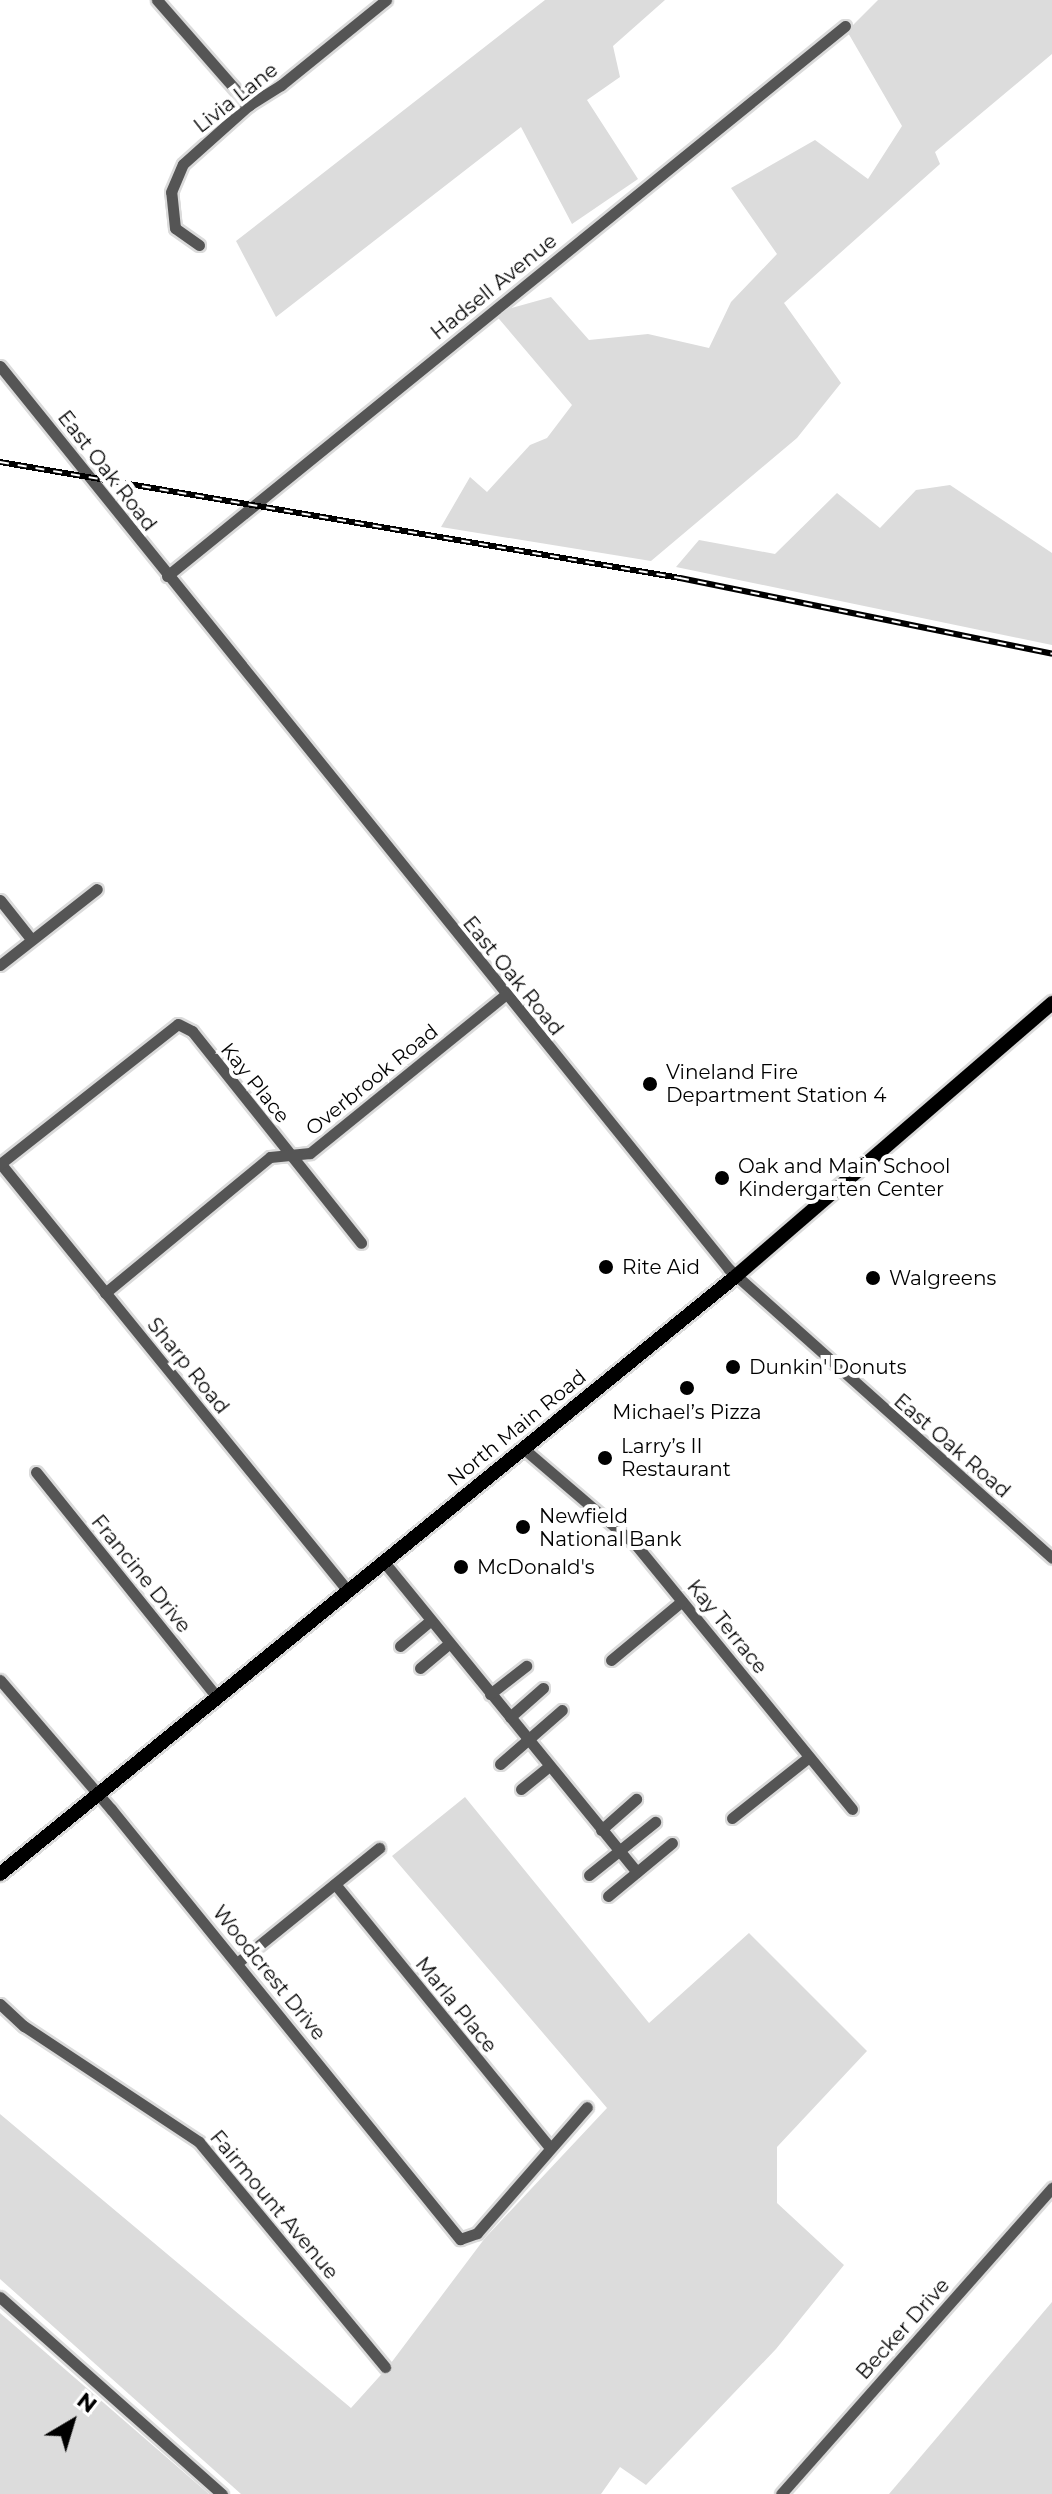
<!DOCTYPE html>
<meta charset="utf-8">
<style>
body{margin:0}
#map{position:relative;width:1052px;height:2494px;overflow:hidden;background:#fff;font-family:Montserrat,sans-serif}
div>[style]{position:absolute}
.green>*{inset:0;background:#dcdcdc}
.roads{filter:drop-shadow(2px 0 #dbdbdb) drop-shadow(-2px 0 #dbdbdb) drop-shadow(0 2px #dbdbdb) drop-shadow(0 -2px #dbdbdb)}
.minor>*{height:11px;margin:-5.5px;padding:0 5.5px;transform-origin:5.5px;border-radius:5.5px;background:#555}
.major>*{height:14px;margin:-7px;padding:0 7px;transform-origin:7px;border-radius:7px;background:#000}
.rail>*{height:6px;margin-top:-3px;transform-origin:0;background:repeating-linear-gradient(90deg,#fff 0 9px,#000 0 18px);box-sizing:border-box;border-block:2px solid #000}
.dots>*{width:22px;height:22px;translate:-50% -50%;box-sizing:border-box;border:4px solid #fff;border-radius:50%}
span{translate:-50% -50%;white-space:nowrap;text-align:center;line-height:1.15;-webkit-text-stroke:8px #fff;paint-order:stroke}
.street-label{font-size:20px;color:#000}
.poi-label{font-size:20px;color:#000}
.left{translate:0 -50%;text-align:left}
.north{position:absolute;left:32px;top:2382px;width:80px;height:80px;-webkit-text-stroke:6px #fff;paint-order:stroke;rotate:38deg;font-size:22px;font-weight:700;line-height:32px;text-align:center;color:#000}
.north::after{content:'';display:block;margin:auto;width:28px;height:36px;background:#000;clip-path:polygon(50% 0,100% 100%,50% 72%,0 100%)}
</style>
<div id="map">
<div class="green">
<i style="clip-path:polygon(545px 0,665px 0,613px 46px,620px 77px,587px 100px,638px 179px,572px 224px,521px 127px,276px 317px,236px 241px)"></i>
<i style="clip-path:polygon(878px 0,1052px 0,1052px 54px,935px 152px,940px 164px,784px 303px,841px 383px,797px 438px,651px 561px,441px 527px,470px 477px,487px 492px,530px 445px,547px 438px,572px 405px,494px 313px,551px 297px,589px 340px,648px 334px,709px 348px,731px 302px,777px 254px,731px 188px,815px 140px,868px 179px,902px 126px,847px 31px)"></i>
<i style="clip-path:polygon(950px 485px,1052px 553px,1052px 645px,676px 567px,699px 540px,775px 554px,837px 493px,880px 528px,916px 490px)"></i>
<i style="clip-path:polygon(465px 1797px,649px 2023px,749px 1933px,867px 2051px,777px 2147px,777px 2203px,844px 2265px,776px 2349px,646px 2485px,620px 2467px,601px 2494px,241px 2494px,0 2279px,0 2114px,351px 2408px,388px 2367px,485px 2238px,607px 2108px,392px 1856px)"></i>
<i style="clip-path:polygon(1052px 2302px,1052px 2494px,889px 2494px)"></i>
<i style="clip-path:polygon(0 2313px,209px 2494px,0 2494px)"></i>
</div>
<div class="roads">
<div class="minor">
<i style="left:157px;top:0;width:140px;rotate:48.8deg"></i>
<i style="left:199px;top:245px;width:29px;rotate:-145deg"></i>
<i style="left:175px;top:228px;width:36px;rotate:-96deg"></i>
<i style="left:171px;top:192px;width:30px;rotate:-67deg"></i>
<i style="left:183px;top:164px;width:89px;rotate:-41.8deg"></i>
<i style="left:249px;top:105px;width:38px;rotate:-32deg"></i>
<i style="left:281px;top:85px;width:135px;rotate:-39deg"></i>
<i style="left:0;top:366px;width:1161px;rotate:51.09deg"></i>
<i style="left:729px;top:1269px;width:433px;rotate:41.8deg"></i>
<i style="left:167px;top:576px;width:873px;rotate:-39.05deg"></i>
<i style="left:0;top:900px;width:50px;rotate:51.5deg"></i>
<i style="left:0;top:965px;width:123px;rotate:-38.1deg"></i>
<i style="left:0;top:1163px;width:552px;rotate:50.89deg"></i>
<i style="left:0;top:1164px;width:226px;rotate:-38.2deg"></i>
<i style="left:178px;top:1024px;width:16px;rotate:27deg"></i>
<i style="left:192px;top:1031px;width:271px;rotate:51.4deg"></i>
<i style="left:105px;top:1293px;width:214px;rotate:-39.5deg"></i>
<i style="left:270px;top:1157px;width:40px;rotate:-5.7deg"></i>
<i style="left:310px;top:1153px;width:251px;rotate:-39deg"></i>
<i style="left:524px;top:1449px;width:148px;rotate:40.6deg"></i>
<i style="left:636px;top:1545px;width:341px;rotate:50.7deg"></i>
<i style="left:36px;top:1472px;width:290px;rotate:51.2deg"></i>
<i style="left:384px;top:1562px;width:400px;rotate:50.8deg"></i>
<i style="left:400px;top:1646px;width:39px;rotate:-40deg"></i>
<i style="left:611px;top:1660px;width:92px;rotate:-39.7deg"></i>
<i style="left:420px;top:1668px;width:38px;rotate:-40deg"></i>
<i style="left:0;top:1680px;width:170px;rotate:49.3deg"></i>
<i style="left:111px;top:1809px;width:554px;rotate:50.94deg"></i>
<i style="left:460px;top:2239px;width:18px;rotate:-19deg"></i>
<i style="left:477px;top:2233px;width:167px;rotate:-48.9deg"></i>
<i style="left:490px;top:1694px;width:46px;rotate:-37.9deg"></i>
<i style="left:510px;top:1717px;width:44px;rotate:-41.3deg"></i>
<i style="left:500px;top:1764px;width:82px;rotate:-41.1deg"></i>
<i style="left:521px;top:1789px;width:36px;rotate:-39deg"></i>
<i style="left:732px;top:1818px;width:98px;rotate:-38.4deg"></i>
<i style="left:601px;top:1830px;width:47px;rotate:-41.5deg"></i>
<i style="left:589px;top:1875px;width:85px;rotate:-38.8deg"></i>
<i style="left:335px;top:1884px;width:340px;rotate:50.8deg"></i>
<i style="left:608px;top:1896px;width:83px;rotate:-39.6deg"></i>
<i style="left:237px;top:1963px;width:183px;rotate:-39deg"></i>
<i style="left:0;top:2004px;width:33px;rotate:43deg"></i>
<i style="left:24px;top:2026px;width:210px;rotate:33.5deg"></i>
<i style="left:199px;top:2142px;width:292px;rotate:50.4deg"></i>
<i style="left:0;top:2297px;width:297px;rotate:41.6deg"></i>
<i style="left:781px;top:2494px;width:409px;rotate:-48.5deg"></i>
</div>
<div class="major">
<i style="left:0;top:1874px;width:948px;rotate:-39.09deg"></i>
<i style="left:736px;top:1276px;width:418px;rotate:-40.8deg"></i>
</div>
</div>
<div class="rail">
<i style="left:0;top:462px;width:690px;rotate:9.68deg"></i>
<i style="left:680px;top:578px;width:380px;rotate:11.5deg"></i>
</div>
<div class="dots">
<i style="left:650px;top:1084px;background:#000"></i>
<i style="left:722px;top:1178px;background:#000"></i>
<i style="left:606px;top:1267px;background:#000"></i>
<i style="left:873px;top:1278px;background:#000"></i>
<i style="left:733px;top:1367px;background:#000"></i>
<i style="left:687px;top:1388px;background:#000"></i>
<i style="left:605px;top:1458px;background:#000"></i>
<i style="left:523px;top:1527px;background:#000"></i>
<i style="left:461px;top:1567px;background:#000"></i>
</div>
<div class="street-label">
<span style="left:236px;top:98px;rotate:-38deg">Livia Lane</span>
<span style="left:494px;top:287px;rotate:-39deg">Hadsell Avenue</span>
<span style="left:107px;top:471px;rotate:52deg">East Oak Road</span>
<span style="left:513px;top:976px;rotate:51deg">East Oak Road</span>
<span style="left:372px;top:1080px;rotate:-39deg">Overbrook Road</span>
<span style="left:255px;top:1083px;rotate:51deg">Kay Place</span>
<span style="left:188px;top:1366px;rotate:51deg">Sharp Road</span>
<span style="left:517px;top:1428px;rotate:-39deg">North Main Road</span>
<span style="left:952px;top:1446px;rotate:41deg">East Oak Road</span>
<span style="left:141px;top:1574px;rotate:51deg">Francine Drive</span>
<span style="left:727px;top:1627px;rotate:51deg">Kay Terrace</span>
<span style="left:269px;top:1973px;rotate:51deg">Woodcrest Drive</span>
<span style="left:456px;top:2005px;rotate:51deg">Marla Place</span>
<span style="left:274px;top:2205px;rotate:50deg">Fairmount Avenue</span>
<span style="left:903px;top:2329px;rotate:-48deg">Becker Drive</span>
</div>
<div class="poi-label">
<span class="left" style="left:666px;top:1084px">Vineland Fire<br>Department Station 4</span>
<span class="left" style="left:738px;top:1178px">Oak and Main School<br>Kindergarten Center</span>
<span class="left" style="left:622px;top:1267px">Rite Aid</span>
<span class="left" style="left:889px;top:1278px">Walgreens</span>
<span class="left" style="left:749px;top:1367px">Dunkin' Donuts</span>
<span style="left:687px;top:1412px">Michael’s Pizza</span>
<span class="left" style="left:621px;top:1458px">Larry’s II<br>Restaurant</span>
<span class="left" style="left:539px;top:1528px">Newfield<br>National Bank</span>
<span class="left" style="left:477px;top:1567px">McDonald's</span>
</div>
<div class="north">N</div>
</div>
